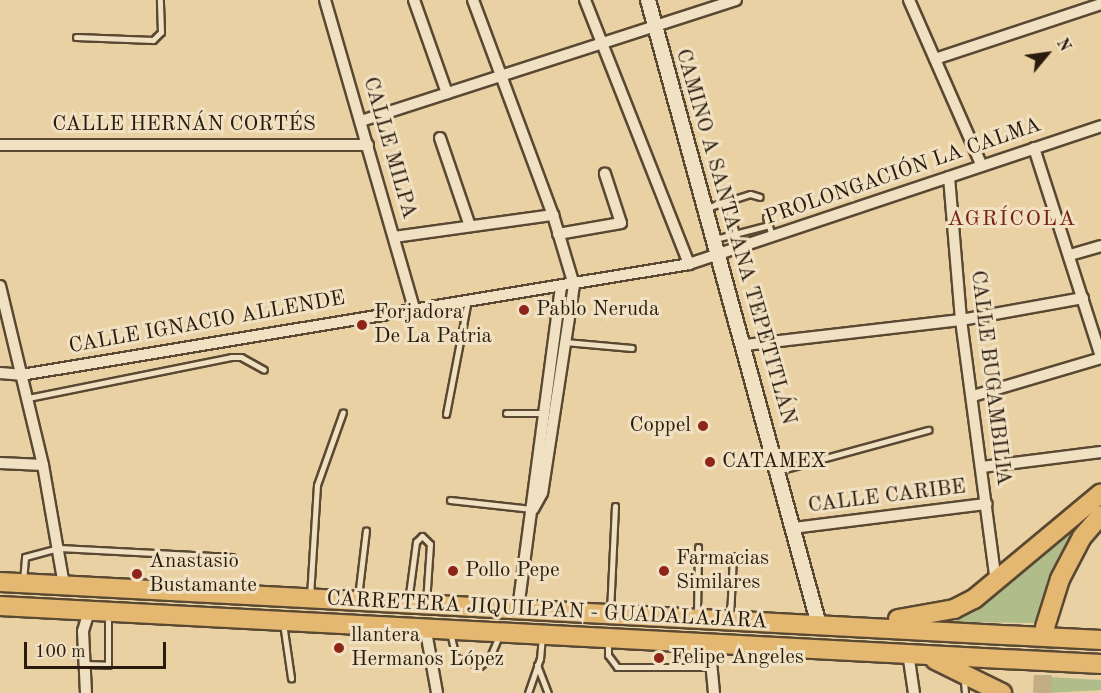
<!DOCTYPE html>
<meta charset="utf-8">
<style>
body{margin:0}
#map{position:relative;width:1101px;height:693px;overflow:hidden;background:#ead1a3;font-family:"Old Standard TT",serif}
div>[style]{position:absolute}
.green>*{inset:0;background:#b0bd8a}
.highway-tunnel>*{height:18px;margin-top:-9px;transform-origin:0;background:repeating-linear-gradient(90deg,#c3ad85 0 18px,transparent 0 27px)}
.roads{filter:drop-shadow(2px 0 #594832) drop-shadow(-2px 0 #594832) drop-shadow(0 2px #594832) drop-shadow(0 -2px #594832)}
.lane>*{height:5px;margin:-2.5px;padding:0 2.5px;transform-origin:2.5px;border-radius:2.5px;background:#f1e1c3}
.street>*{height:10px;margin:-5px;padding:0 5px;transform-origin:5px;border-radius:5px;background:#f1e1c3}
.secondary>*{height:14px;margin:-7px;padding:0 7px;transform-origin:7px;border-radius:7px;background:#f1e1c3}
.highway>*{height:18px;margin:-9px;padding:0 9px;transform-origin:9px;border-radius:9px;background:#e5b872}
.dots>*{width:16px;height:16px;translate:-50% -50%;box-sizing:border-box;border:3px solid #f1e1c3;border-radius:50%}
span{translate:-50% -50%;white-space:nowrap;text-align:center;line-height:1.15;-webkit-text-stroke:6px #f1e1c3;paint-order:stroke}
.street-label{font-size:21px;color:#291b0d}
.poi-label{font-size:21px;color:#291b0d}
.left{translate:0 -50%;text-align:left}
.right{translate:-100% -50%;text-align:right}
.neighbourhood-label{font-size:22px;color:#7a1f14;letter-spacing:1.5px}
.north{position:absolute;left:1017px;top:24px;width:60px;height:60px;-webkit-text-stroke:4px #f1e1c3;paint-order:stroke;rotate:61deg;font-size:16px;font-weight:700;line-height:24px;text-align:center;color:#291b0d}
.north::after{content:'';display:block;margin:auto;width:21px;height:27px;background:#291b0d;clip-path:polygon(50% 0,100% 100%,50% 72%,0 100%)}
.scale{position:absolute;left:24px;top:642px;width:142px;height:27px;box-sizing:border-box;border:3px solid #291b0d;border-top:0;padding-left:8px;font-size:18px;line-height:21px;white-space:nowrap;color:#291b0d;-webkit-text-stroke:4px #f1e1c3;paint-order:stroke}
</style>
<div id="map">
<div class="green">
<i style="clip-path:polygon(1097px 508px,1078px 531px,1048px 585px,1040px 623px,954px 622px)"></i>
<i style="clip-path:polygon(1049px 677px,1101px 680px,1101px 690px,1049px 693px)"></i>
</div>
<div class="highway-tunnel">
<i style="left:1042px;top:693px;width:66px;rotate:-87.4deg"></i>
</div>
<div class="roads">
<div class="lane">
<i style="left:76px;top:37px;width:77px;rotate:2.2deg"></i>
<i style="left:153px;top:40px;width:11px;rotate:-45deg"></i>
<i style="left:161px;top:32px;width:32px;rotate:-92deg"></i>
<i style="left:726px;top:201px;width:48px;rotate:73.1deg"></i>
<i style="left:706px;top:208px;width:46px;rotate:-17.7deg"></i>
<i style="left:750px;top:194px;width:10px;rotate:17deg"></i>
<i style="left:766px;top:217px;width:20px;rotate:72deg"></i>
<i style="left:715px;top:239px;width:56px;rotate:-14.5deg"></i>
<i style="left:565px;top:342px;width:67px;rotate:5.1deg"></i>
<i style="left:28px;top:398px;width:207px;rotate:-11.4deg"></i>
<i style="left:231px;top:357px;width:10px"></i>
<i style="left:241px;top:357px;width:26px;rotate:29deg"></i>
<i style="left:506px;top:413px;width:37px"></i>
<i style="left:446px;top:414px;width:116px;rotate:-79.1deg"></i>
<i style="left:778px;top:471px;width:156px;rotate:-15.3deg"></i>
<i style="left:450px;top:500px;width:82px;rotate:6.3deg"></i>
<i style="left:23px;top:581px;width:24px;rotate:-85deg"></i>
<i style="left:25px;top:557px;width:35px;rotate:-15deg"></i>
<i style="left:59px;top:548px;width:173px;rotate:3deg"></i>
<i style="left:310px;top:596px;width:111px;rotate:-86.4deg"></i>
<i style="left:317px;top:485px;width:77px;rotate:-70.4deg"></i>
<i style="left:358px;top:597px;width:67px;rotate:-83.2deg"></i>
<i style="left:408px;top:602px;width:61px;rotate:-82.4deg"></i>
<i style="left:416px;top:542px;width:8px;rotate:-45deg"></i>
<i style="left:422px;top:536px;width:11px;rotate:45deg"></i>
<i style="left:430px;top:544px;width:59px;rotate:93.9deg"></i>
<i style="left:610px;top:612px;width:106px;rotate:-87.3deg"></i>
<i style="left:697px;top:614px;width:67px;rotate:-89.1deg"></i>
<i style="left:730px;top:617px;width:61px;rotate:-87.2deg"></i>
<i style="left:283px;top:623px;width:56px;rotate:81.7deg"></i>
<i style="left:450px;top:632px;width:27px;rotate:77deg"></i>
<i style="left:456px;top:658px;width:25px;rotate:18deg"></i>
<i style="left:480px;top:666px;width:13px;rotate:-42deg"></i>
<i style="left:490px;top:657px;width:23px;rotate:-67deg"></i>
<i style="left:608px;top:640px;width:15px;rotate:90deg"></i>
<i style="left:608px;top:655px;width:15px;rotate:53deg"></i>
<i style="left:617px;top:667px;width:94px"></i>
<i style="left:85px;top:664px;width:23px;rotate:2deg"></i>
<i style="left:108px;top:665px;width:51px;rotate:-90deg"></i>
<i style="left:537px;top:665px;width:30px;rotate:69deg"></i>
<i style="left:964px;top:681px;width:12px;rotate:85deg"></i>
<i style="left:528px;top:693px;width:36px;rotate:-71deg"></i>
<i style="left:540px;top:659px;width:22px;rotate:-85deg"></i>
</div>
<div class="street">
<i style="left:325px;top:0;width:321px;rotate:73.9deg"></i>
<i style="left:414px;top:0;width:99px;rotate:70.5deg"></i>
<i style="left:473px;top:0;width:229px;rotate:69.6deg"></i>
<i style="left:553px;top:215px;width:73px;rotate:73.3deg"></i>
<i style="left:574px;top:285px;width:210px;rotate:98.7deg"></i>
<i style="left:542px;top:493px;width:18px;rotate:119deg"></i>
<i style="left:585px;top:0;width:284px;rotate:68.5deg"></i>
<i style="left:909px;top:0;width:181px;rotate:66.3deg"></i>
<i style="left:935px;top:59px;width:175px;rotate:-18.3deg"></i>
<i style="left:361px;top:121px;width:394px;rotate:-17.9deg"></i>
<i style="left:440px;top:138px;width:93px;rotate:71.2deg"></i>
<i style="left:0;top:145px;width:368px"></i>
<i style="left:1034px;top:148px;width:219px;rotate:72.2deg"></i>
<i style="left:949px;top:177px;width:144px;rotate:85.2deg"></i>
<i style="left:961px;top:320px;width:266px;rotate:82.4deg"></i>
<i style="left:558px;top:234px;width:64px;rotate:-9.9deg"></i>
<i style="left:621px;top:223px;width:52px;rotate:-108.1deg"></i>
<i style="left:394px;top:237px;width:161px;rotate:-7.9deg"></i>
<i style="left:1070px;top:255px;width:32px;rotate:-16deg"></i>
<i style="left:0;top:286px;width:184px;rotate:76.5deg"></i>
<i style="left:43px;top:465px;width:122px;rotate:80.1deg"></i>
<i style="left:745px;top:345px;width:217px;rotate:-6.6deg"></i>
<i style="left:961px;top:320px;width:124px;rotate:-10.2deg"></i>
<i style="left:0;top:373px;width:21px;rotate:5deg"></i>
<i style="left:21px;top:375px;width:677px;rotate:-9.43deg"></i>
<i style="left:689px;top:264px;width:434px;rotate:-18.5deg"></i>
<i style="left:973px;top:396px;width:134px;rotate:-16.5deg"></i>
<i style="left:0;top:463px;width:43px;rotate:2.7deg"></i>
<i style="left:982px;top:467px;width:120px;rotate:-7.2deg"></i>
<i style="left:793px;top:528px;width:195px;rotate:-7.1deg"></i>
<i style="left:518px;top:609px;width:325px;rotate:-82.4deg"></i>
<i style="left:425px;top:626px;width:68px;rotate:79.8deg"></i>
<i style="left:709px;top:641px;width:52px;rotate:84.5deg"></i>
<i style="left:908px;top:653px;width:40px;rotate:81.5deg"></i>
<i style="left:86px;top:693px;width:62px;rotate:-92.8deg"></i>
<i style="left:83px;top:631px;width:21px;rotate:-73deg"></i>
</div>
<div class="secondary">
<i style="left:648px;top:0;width:648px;rotate:74.7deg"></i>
</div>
<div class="highway">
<i style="left:0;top:582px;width:1103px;rotate:3.02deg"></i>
<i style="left:0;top:606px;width:1103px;rotate:3.02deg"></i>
<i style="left:898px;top:619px;width:57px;rotate:-10.1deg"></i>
<i style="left:954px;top:609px;width:22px;rotate:-27deg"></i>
<i style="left:974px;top:599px;width:165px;rotate:-39.8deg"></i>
<i style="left:1045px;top:627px;width:50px;rotate:-72.6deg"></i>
<i style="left:1060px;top:579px;width:47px;rotate:-62.4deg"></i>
<i style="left:1082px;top:537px;width:29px;rotate:-49deg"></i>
<i style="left:935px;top:660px;width:75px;rotate:26.2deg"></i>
</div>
</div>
<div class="dots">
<i style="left:524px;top:310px;background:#8f2418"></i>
<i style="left:362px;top:325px;background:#8f2418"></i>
<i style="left:703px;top:426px;background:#8f2418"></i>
<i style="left:710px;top:462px;background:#8f2418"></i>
<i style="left:453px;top:571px;background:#8f2418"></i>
<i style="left:664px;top:571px;background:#8f2418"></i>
<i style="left:137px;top:574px;background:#8f2418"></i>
<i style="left:339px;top:648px;background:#8f2418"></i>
<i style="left:659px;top:658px;background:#8f2418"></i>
</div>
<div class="street-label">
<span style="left:184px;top:125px">CALLE HERNÁN CORTÉS</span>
<span style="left:389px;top:148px;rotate:74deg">CALLE MILPA</span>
<span style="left:903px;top:172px;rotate:-19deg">PROLONGACIÓN LA CALMA</span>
<span style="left:735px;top:237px;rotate:74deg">CAMINO A SANTA ANA TEPETITLÁN</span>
<span style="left:207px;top:323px;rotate:-10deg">CALLE IGNACIO ALLENDE</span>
<span style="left:990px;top:378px;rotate:83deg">CALLE BUGAMBILIA</span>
<span style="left:887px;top:497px;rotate:-7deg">CALLE CARIBE</span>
<span style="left:547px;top:611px;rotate:3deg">CARRETERA JIQUILPAN - GUADALAJARA</span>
</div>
<div class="poi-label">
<span class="left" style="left:536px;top:310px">Pablo Neruda</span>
<span class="left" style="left:374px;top:325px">Forjadora<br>De La Patria</span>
<span class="right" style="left:691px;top:426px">Coppel</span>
<span class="left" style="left:722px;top:462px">CATAMEX</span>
<span class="left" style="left:676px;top:571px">Farmacias<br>Similares</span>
<span class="left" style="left:149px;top:574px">Anastasio<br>Bustamante</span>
<span class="left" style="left:465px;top:571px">Pollo Pepe</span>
<span class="left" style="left:351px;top:648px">llantera<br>Hermanos López</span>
<span class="left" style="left:671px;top:658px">Felipe Angeles</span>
</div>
<div class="neighbourhood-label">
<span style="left:1012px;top:220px">AGRÍCOLA</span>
</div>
<div class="north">N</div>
<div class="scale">100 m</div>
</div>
